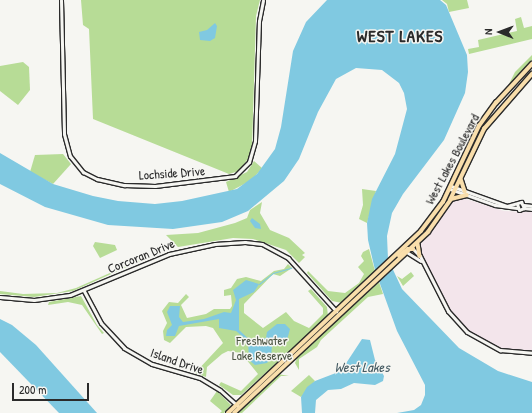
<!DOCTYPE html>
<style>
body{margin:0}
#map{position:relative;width:532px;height:413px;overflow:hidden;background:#f6f6f2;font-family:"Patrick Hand",sans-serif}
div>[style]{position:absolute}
.built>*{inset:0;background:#f3e5eb}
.green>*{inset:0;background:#b7dc96}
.water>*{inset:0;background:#80c9e1}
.stream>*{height:1px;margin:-0.5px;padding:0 0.5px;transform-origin:0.5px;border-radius:0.5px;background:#80c9e1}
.roads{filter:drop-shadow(1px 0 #2b2b2b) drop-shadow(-1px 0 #2b2b2b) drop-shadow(0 1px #2b2b2b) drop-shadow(0 -1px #2b2b2b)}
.minor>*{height:3px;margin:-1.5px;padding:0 1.5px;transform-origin:1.5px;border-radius:1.5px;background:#f6f6f2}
.major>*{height:3.5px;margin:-1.75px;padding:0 1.75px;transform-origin:1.75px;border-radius:1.75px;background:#f9deab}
span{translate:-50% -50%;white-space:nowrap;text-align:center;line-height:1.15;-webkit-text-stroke:3px #f6f6f2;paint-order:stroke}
.street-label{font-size:13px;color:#2b2b2b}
.park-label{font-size:13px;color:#4e5746}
.water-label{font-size:14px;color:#445a62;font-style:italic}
.district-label{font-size:17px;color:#2b2b2b;font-weight:700;letter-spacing:1px}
.north{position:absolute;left:480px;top:12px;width:40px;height:40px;-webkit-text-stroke:3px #f6f6f2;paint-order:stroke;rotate:271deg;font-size:11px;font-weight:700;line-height:16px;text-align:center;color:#2b2b2b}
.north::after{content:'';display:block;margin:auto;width:14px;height:18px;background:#2b2b2b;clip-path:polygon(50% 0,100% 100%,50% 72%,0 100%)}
.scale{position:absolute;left:12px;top:383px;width:77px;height:18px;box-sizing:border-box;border:2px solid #2b2b2b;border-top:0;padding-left:5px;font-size:12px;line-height:14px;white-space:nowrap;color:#2b2b2b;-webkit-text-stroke:3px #f6f6f2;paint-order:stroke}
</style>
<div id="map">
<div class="built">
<i style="clip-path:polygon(456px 198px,463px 198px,504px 211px,532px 212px,532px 352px,500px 348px,471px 333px,452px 312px,421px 252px,421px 244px)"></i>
</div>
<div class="green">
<i style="clip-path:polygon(81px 0,260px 0,256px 16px,252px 147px,250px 156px,239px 171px,229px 174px,93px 119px,89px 29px,83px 25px)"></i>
<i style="clip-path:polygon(442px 0,467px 0,469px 8px,449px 12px,447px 4px)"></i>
<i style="clip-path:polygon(521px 17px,524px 28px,532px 26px,532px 39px,469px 54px,468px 49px,479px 47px,478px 40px,517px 31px,515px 19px)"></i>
<i style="clip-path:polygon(532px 55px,532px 60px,509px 84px,515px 72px)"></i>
<i style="clip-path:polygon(23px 62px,29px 67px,30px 90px,18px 105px,0 91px,0 66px)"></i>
<i style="clip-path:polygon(63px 154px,71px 164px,53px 184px,30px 172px,35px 155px)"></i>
<i style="clip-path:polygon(254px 161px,262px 168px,257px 174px,250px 181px,229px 192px,226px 182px,247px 172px)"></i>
<i style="clip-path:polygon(362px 189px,376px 191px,367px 223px,359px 219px,363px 205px)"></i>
<i style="clip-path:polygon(262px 202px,260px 213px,270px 230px,289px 238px,305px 253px,302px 255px,305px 257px,299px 263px,286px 250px,253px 239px,233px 238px,178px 247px,166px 235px,198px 233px,235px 223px,247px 218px,250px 210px)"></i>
<i style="clip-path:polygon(95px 242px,115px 245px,117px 250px,100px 258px,93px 246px)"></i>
<i style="clip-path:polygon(369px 249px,375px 271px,342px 303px,332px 301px,307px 273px,308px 271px,328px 291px,345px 293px,359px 283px,364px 274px,358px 267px,364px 261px,361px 256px,363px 252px)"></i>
<i style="clip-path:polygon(148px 252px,147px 258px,73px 291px,34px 297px,0 294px,0 291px,23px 294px,57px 293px,76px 288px,146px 257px)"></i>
<i style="clip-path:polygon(288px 264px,292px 268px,280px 276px,273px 274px,244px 304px,244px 313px,263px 328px,286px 312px,294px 321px,309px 328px,323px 314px,323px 308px,308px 291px,311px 289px,327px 307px,328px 316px,241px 395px,233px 395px,219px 385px,221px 382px,241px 391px,258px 374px,241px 353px,228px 351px,222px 354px,207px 367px,206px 377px,195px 373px,223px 343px,213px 328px,206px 326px,186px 327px,170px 343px,164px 340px,163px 331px,167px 323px,162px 311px,169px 302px,178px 303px,186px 294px,189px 297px,181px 305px,187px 318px,206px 314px,214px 309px,230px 309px,232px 306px,231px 295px,224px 296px,224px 290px,231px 288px,237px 279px,246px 277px,261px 281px,274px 271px,284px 269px)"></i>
<i style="clip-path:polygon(411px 272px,414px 276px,403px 286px,397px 276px,402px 279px)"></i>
<i style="clip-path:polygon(379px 282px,383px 294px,368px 297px,321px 340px,317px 347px,299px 359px,299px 370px,295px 363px,298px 356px)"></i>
<i style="clip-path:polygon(81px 296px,97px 325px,104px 333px,102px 334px,82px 305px,68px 302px,48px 305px,49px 302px)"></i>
<i style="clip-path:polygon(278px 374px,289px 376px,281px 376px,242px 413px,238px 413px)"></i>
<i style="clip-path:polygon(309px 375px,315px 381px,301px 397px,291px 391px)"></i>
<i style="clip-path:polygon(217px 391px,231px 405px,224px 413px,220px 413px,222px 411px,210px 401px)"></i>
</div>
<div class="water">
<i style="clip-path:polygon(327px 0,440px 0,446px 5px,467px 55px,468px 72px,465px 93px,444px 140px,403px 194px,392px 213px,387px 236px,388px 259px,402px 289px,459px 348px,498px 371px,532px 382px,532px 413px,397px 413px,414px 410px,421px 405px,425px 395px,425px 385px,397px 331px,375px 270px,368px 240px,367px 223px,372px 199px,395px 154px,407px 109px,404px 93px,399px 83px,382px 70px,356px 68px,336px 79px,318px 112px,299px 159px,284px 181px,248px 211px,222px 222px,173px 229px,108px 225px,45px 207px,0 184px,0 153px,53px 184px,93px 196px,118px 201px,155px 204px,182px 201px,237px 189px,257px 174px,275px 149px,281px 127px,293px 51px,306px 22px)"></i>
<i style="clip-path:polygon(215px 23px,217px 26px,215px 38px,210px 41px,200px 40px,199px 32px,207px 30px)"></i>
<i style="clip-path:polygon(252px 218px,260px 224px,261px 229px,255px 228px,250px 221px)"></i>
<i style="clip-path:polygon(246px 280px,259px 284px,254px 292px,239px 299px,239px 330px,252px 342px,266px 338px,267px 332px,277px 324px,285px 324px,290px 329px,287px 340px,272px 345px,271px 358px,267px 363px,255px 365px,249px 360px,248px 341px,236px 331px,219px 328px,219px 319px,179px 326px,175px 336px,166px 336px,167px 330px,172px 325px,167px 312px,170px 306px,180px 306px,179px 317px,183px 322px,204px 319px,224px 312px,231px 313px,236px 300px,233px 290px)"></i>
<i style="clip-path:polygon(0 319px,12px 325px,36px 345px,97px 413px,59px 413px,0 352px)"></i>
<i style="clip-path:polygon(362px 339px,370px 340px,375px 360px,384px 376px,383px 381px,375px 385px,354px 383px,341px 389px,328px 390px,316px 400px,315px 413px,302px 413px,301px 397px,307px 387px,315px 381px,341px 371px)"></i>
</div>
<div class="stream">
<i style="left:259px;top:284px;width:18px;rotate:-38deg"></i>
<i style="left:273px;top:273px;width:19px;rotate:-16deg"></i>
</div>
<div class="roads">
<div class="minor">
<i style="left:61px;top:0;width:134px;rotate:88.7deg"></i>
<i style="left:64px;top:134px;width:23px;rotate:75deg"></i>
<i style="left:70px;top:156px;width:21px;rotate:51deg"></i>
<i style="left:83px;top:172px;width:16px;rotate:27deg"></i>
<i style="left:97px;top:179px;width:28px;rotate:13deg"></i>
<i style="left:124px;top:185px;width:31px;rotate:2deg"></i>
<i style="left:155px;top:186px;width:81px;rotate:-7.1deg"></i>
<i style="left:235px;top:176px;width:20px;rotate:-45deg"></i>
<i style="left:249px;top:162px;width:22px;rotate:-74deg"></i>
<i style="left:255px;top:141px;width:120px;rotate:-88.1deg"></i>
<i style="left:259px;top:21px;width:21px;rotate:-79deg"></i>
<i style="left:451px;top:186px;width:59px;rotate:19.7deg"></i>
<i style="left:507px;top:206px;width:15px;rotate:-16deg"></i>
<i style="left:521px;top:202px;width:7px;rotate:63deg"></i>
<i style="left:524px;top:208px;width:5px;rotate:158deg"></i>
<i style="left:519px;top:210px;width:6px;rotate:-108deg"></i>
<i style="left:450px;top:189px;width:48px;rotate:19.6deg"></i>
<i style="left:495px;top:205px;width:22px;rotate:8deg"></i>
<i style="left:524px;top:205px;width:8px;rotate:7deg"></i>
<i style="left:524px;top:208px;width:8px;rotate:7deg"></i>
<i style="left:413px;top:249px;width:10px;rotate:45deg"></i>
<i style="left:420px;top:256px;width:62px;rotate:63deg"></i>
<i style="left:448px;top:311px;width:28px;rotate:48deg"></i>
<i style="left:467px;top:332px;width:38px;rotate:29deg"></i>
<i style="left:500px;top:350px;width:32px;rotate:5deg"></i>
<i style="left:408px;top:253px;width:15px;rotate:32deg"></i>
<i style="left:84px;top:291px;width:36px;rotate:62deg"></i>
<i style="left:101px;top:323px;width:34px;rotate:47deg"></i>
<i style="left:124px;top:348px;width:32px;rotate:30deg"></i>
<i style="left:152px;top:364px;width:50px;rotate:16.3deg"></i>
<i style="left:200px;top:378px;width:23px;rotate:31deg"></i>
<i style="left:220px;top:390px;width:24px;rotate:42deg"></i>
<i style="left:0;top:297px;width:34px;rotate:5deg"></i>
<i style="left:34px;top:300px;width:36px;rotate:-8deg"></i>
<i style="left:70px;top:295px;width:107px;rotate:-22.5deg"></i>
<i style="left:169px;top:254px;width:47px;rotate:-12.3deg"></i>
<i style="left:215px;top:244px;width:30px;rotate:-4deg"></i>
<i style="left:245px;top:242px;width:17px;rotate:7deg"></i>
<i style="left:262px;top:244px;width:30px;rotate:28deg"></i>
<i style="left:288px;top:258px;width:72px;rotate:47.8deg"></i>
</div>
<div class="major">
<i style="left:461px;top:179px;width:13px;rotate:72deg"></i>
<i style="left:451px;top:199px;width:16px;rotate:-14deg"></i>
<i style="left:418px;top:244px;width:12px;rotate:81deg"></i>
<i style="left:399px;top:256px;width:11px;rotate:-38deg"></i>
<i style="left:408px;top:249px;width:5px"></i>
<i style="left:228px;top:413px;width:265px;rotate:-43.3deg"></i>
<i style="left:421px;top:231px;width:36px;rotate:-53deg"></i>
<i style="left:443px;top:202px;width:84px;rotate:-64.7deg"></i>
<i style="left:479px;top:126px;width:29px;rotate:-54deg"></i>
<i style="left:496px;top:103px;width:53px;rotate:-47.3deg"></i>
<i style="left:234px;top:413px;width:265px;rotate:-43deg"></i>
<i style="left:428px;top:232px;width:39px;rotate:-55deg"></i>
<i style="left:450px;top:200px;width:79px;rotate:-64.4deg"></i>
<i style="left:484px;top:129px;width:73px;rotate:-48.9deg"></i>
</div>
</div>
<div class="street-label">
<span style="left:452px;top:159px;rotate:-62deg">West Lakes Boulevard</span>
<span style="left:172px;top:173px;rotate:-4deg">Lochside Drive</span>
<span style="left:141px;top:256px;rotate:-22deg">Corcoran Drive</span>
<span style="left:177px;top:361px;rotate:19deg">Island Drive</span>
</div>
<div class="park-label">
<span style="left:262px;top:348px">Freshwater<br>Lake Reserve</span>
</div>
<div class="water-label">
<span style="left:362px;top:367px">West Lakes</span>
</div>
<div class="district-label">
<span style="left:400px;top:36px">WEST LAKES</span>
</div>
<div class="north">N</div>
<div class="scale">200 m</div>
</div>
